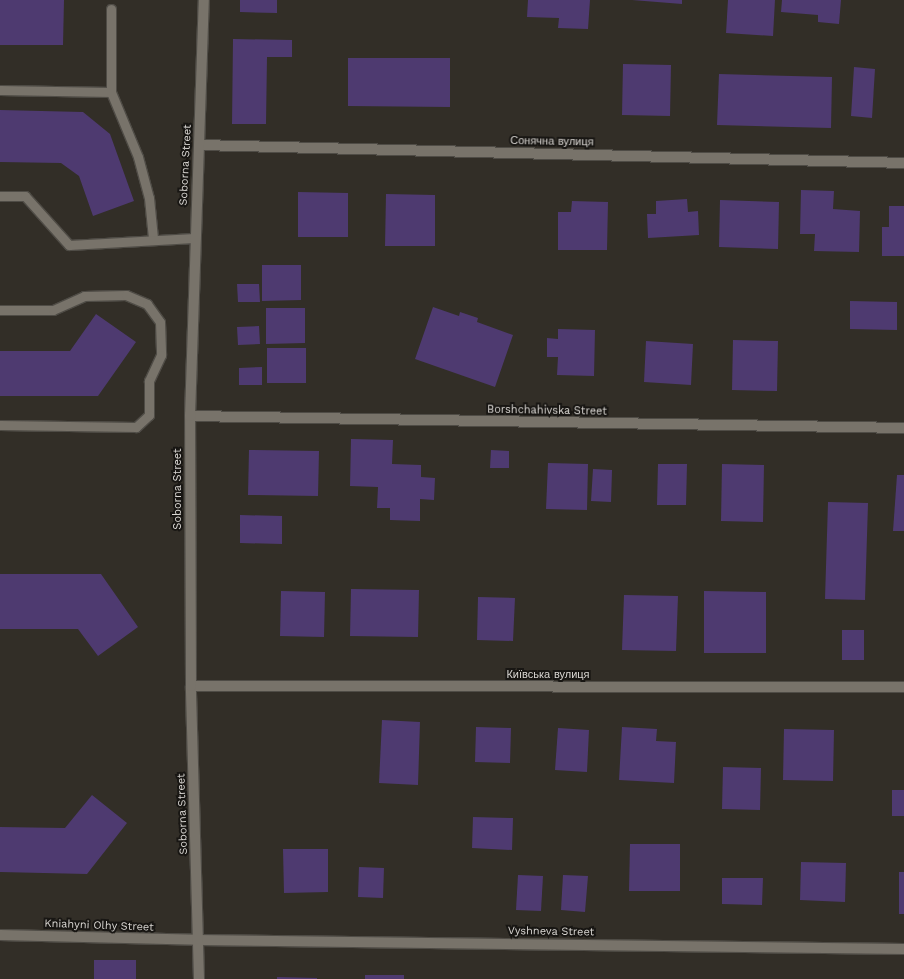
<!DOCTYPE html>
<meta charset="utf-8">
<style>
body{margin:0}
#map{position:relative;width:904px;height:979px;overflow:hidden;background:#322e27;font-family:"Work Sans",sans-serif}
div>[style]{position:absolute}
.building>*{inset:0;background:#4e3a70}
.roads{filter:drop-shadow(1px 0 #4f4c46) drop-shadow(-1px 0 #4f4c46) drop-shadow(0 1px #4f4c46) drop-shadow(0 -1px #4f4c46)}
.lane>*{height:9px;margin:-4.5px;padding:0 4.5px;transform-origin:4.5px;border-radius:4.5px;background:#78736a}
.street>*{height:10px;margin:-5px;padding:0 5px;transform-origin:5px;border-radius:5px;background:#78736a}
span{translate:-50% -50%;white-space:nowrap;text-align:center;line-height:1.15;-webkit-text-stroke:4px #181613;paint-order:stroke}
.street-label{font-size:11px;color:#d9d6d2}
</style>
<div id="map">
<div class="building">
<i style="clip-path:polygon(0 0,64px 0,63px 45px,0 45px)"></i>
<i style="clip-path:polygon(240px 0,277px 0,277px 13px,240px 12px)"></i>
<i style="clip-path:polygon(528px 0,590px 0,588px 29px,558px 28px,559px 18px,527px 17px)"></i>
<i style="clip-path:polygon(632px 0,682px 0,682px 4px)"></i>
<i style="clip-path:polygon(728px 0,775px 0,773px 36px,726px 33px)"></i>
<i style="clip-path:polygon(782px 0,841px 0,839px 24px,818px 22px,818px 15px,781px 12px)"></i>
<i style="clip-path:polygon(233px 39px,292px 40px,292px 57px,267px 57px,266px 124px,232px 124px)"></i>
<i style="clip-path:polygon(348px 58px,450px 58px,450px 107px,348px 106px)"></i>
<i style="clip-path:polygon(623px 64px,671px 65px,670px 116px,622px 115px)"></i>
<i style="clip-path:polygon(854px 67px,875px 69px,872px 118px,851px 116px)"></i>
<i style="clip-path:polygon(719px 74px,832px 77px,831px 128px,717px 125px)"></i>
<i style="clip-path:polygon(0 110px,83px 112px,110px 134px,134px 201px,93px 216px,79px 176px,61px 163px,0 162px)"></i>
<i style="clip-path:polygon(801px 190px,834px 191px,833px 209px,860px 211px,859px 252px,814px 251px,815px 234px,800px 234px)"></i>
<i style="clip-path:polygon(298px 192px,348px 193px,348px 237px,298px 237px)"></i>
<i style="clip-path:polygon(386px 194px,435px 195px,435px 246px,385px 246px)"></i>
<i style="clip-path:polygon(687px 199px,688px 212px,698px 211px,699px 235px,648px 238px,647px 214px,656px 214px,656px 201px)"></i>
<i style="clip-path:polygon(720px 200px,779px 202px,778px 249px,719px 247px)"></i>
<i style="clip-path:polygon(572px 201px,608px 202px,607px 250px,558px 250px,558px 212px,571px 212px)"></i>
<i style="clip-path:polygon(889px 206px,904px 206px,904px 256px,882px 256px,882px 227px,889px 227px)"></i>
<i style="clip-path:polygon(262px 265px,301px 265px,301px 300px,262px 301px)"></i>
<i style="clip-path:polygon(237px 284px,259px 284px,260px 302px,238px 302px)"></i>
<i style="clip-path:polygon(850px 301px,897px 302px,897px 330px,850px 329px)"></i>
<i style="clip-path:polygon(433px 307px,459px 316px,460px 312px,478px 318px,477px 322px,513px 335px,495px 387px,415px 359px)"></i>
<i style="clip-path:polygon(266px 308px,305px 308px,305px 343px,266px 344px)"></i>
<i style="clip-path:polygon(96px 314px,136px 342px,98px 396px,0 396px,0 351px,70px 351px)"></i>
<i style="clip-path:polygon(259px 326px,260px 344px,238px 345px,237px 327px)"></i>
<i style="clip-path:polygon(558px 329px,595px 330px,594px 376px,557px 375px,558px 357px,547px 357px,547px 338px,558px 339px)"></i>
<i style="clip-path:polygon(733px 340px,778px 341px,777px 391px,732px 390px)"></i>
<i style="clip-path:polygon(646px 341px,693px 344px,691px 385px,644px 382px)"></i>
<i style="clip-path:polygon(267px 348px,306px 348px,306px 383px,267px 383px)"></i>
<i style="clip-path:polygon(262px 367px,262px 385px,239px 385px,239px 368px)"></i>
<i style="clip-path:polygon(351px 439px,393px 440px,392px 464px,421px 465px,421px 477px,435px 478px,434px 500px,420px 499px,420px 521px,390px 520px,390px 508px,377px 508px,378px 487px,350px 486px)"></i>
<i style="clip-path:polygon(249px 450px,319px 451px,318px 496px,248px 495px)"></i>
<i style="clip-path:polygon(491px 450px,509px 451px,509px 468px,490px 468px)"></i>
<i style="clip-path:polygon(548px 463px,588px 464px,587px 510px,546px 509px)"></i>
<i style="clip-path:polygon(658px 464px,687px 464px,686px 505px,657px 505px)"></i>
<i style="clip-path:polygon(722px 464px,764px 465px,763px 522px,721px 521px)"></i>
<i style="clip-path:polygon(593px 469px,612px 470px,611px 502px,591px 501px)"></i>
<i style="clip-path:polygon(897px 475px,904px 475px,904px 531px,893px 531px)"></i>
<i style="clip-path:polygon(828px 502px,868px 503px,865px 600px,825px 599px)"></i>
<i style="clip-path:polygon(240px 515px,282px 516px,282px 544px,240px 543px)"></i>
<i style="clip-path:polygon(0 574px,101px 574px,138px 627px,98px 656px,78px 629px,0 629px)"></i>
<i style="clip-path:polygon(351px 589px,419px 590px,418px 637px,350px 636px)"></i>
<i style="clip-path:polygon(281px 591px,325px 592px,324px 637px,280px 636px)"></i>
<i style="clip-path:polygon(704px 591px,766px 592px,766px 653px,704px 653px)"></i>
<i style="clip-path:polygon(624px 595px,678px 596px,676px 651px,622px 650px)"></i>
<i style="clip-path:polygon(478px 597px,515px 598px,513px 641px,477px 640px)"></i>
<i style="clip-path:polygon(842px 630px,864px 630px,864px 660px,842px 660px)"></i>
<i style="clip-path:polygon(382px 720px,420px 722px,418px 785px,379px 783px)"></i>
<i style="clip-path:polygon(476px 727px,511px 728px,510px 763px,475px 762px)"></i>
<i style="clip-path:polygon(622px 727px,657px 729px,656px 741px,676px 742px,674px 783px,619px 780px)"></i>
<i style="clip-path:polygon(558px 728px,589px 730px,587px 772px,555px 770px)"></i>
<i style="clip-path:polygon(784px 729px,834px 730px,833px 781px,783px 780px)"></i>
<i style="clip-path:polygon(723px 767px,761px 768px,760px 810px,722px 809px)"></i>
<i style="clip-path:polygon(892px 790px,904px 790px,904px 816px,892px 816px)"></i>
<i style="clip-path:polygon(92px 795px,127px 823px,87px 874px,0 872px,0 827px,65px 828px)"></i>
<i style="clip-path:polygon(473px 817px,513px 818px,512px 850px,472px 848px)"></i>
<i style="clip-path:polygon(630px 844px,680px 844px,680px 891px,629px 891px)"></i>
<i style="clip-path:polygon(283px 849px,328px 849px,328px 892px,284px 893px)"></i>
<i style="clip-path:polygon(801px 862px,846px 863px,845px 902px,800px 900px)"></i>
<i style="clip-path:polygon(359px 867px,384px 868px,383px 898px,358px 897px)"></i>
<i style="clip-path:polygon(899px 872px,904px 872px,904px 914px,899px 914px)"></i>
<i style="clip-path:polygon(518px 875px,543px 876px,541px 911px,516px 910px)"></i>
<i style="clip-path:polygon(563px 875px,588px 876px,585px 912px,561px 910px)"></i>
<i style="clip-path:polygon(722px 878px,763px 878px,762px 905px,722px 904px)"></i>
<i style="clip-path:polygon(94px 960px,136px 960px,136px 979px,94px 979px)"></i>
<i style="clip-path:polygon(365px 975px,404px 975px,404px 979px,365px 979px)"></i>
<i style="clip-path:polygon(277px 977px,317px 978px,317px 979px,277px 979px)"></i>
</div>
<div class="roads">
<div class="lane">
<i style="left:0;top:90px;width:111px;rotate:1deg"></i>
<i style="left:111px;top:92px;width:70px;rotate:67.4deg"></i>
<i style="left:138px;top:157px;width:42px;rotate:75deg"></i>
<i style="left:149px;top:198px;width:40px;rotate:84.3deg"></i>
<i style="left:111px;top:92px;width:83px;rotate:-90deg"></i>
<i style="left:0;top:196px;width:25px"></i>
<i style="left:25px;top:196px;width:66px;rotate:48.1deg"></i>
<i style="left:69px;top:245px;width:125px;rotate:-3.2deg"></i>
<i style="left:0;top:310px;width:53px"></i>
<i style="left:53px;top:310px;width:34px;rotate:-24deg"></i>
<i style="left:84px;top:296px;width:42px;rotate:-1.4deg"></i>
<i style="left:126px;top:295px;width:23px;rotate:23deg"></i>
<i style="left:147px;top:304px;width:22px;rotate:54deg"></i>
<i style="left:160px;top:322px;width:33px;rotate:88deg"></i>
<i style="left:161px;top:355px;width:29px;rotate:115deg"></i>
<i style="left:149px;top:381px;width:34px;rotate:90deg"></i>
<i style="left:149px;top:415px;width:18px;rotate:137deg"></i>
<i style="left:136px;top:427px;width:136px;rotate:-179.2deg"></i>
</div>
<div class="street">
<i style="left:200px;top:145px;width:704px;rotate:1.46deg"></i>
<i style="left:190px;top:416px;width:714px;rotate:0.96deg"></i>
<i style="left:191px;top:686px;width:713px;rotate:0.08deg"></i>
<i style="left:0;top:935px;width:198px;rotate:1.4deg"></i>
<i style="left:198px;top:940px;width:706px;rotate:0.73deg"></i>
<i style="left:199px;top:979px;width:293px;rotate:-91.6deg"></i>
<i style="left:191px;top:686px;width:270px;rotate:-90.2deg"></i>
<i style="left:190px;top:416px;width:416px;rotate:-88.1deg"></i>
</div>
</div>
<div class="street-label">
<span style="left:552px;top:142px;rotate:1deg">Сонячна вулиця</span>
<span style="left:186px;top:165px;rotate:-87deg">Soborna Street</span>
<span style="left:547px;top:411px;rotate:1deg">Borshchahivska Street</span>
<span style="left:178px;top:489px;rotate:-90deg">Soborna Street</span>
<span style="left:548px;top:675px">Київська вулиця</span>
<span style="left:183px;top:814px;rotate:-92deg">Soborna Street</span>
<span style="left:99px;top:926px;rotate:2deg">Kniahyni Olhy Street</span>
<span style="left:551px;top:932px;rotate:1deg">Vyshneva Street</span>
</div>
</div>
